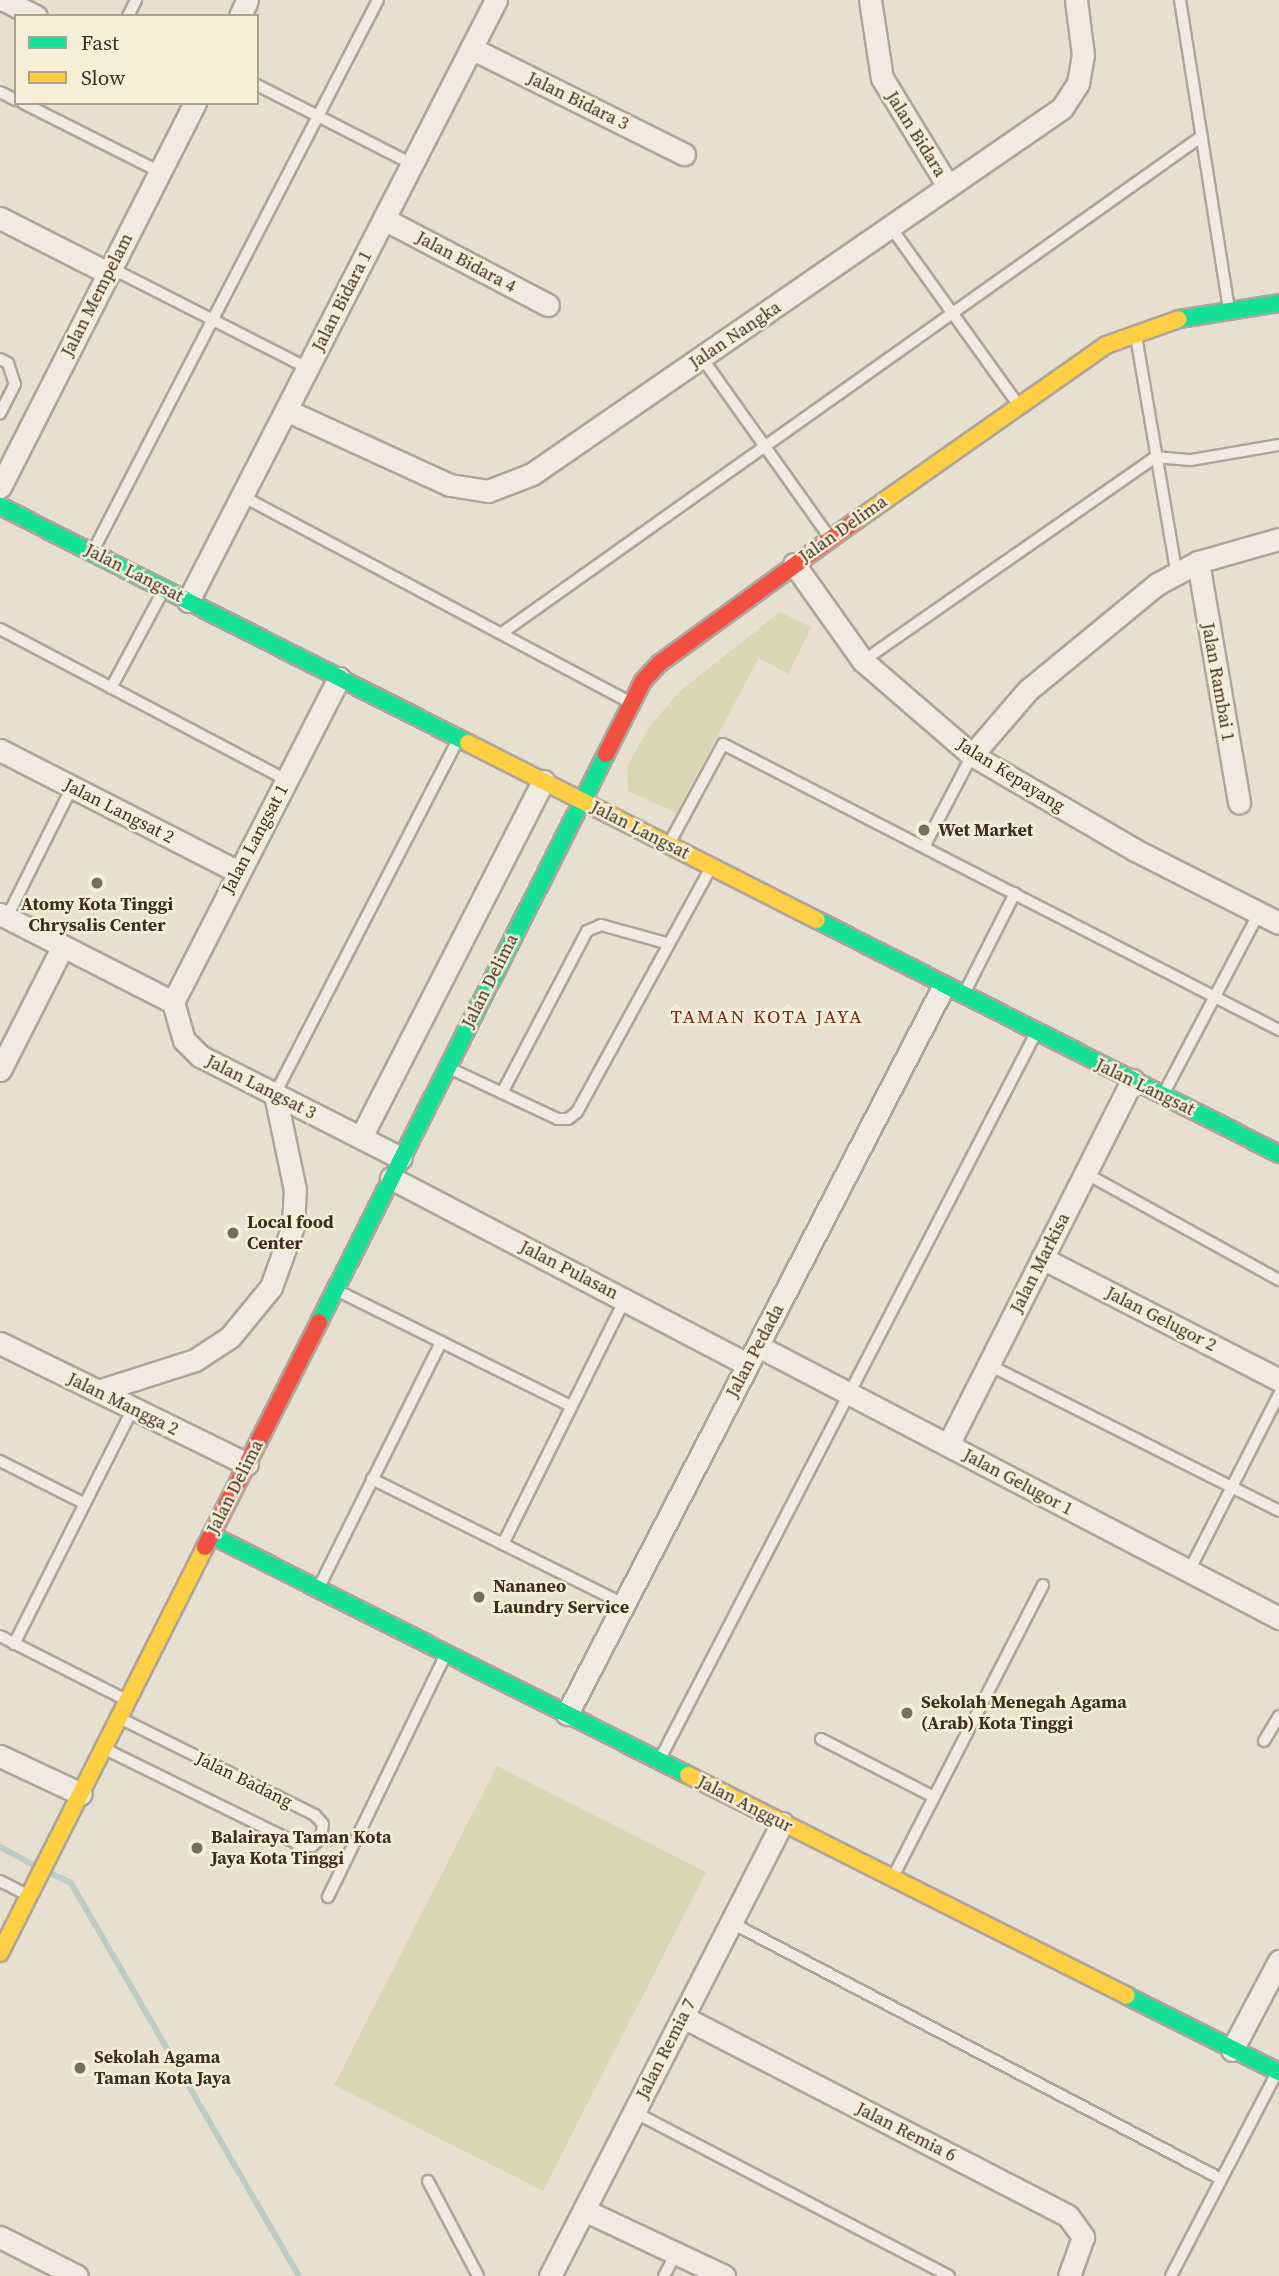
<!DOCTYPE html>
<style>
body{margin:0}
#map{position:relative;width:1279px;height:2276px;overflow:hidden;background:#e7e0d1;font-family:"Source Serif 4",serif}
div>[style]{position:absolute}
.green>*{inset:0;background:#d6d7b3}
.stream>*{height:6px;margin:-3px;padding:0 3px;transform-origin:3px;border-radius:3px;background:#bcccc2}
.roads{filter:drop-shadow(2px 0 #ada599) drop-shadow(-2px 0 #ada599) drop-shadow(0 2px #ada599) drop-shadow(0 -2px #ada599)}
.lane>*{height:10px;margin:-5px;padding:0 5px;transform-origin:5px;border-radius:5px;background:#efebe3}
.street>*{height:21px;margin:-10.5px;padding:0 10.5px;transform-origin:10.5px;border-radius:10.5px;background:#efebe3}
.fast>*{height:16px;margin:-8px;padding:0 8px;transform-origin:8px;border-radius:8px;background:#16e098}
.slow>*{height:16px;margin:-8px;padding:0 8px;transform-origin:8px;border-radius:8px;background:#ffcf43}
.jam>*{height:16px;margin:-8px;padding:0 8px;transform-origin:8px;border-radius:8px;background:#f24e42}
.dots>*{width:19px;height:19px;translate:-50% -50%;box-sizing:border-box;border:4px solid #f7eed8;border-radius:50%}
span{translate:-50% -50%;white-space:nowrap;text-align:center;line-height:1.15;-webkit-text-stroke:5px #f7eed8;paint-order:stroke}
.street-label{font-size:18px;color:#3d2e20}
.poi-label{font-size:18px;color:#3d2e20;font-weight:700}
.left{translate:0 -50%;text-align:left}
.neighbourhood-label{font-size:19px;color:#6b2e1e;letter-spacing:2px}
.legend{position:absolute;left:14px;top:14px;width:245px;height:91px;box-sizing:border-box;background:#f7eed8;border:2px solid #ada18e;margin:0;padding:9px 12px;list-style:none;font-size:21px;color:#3d2e20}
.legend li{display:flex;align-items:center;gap:14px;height:35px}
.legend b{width:35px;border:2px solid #ada18e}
</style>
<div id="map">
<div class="green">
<i style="clip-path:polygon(780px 612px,811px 627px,788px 674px,759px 658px,676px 813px,628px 791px,627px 767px,649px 727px,680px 691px)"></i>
<i style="clip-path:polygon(497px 1766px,706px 1872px,543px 2191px,334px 2085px)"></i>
</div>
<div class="stream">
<i style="left:0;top:1847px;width:38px;rotate:28deg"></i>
<i style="left:50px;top:1873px;width:23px;rotate:25deg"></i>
<i style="left:71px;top:1883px;width:454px;rotate:59.9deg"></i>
</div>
<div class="roads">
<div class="lane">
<i style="left:1180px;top:0;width:314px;rotate:81deg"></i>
<i style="left:128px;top:16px;width:18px;rotate:-63deg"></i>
<i style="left:257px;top:85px;width:174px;rotate:27deg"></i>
<i style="left:0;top:92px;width:18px;rotate:27deg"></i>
<i style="left:23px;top:103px;width:153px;rotate:26.7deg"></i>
<i style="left:892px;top:229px;width:214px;rotate:54.3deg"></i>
<i style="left:111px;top:268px;width:220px;rotate:27deg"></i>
<i style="left:1136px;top:336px;width:238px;rotate:80.3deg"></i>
<i style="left:702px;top:358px;width:221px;rotate:54.6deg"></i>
<i style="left:0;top:359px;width:9px;rotate:27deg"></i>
<i style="left:8px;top:363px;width:22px;rotate:72deg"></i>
<i style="left:15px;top:384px;width:33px;rotate:117deg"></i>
<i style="left:242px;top:496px;width:438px;rotate:28deg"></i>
<i style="left:93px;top:551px;width:620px;rotate:-62.65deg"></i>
<i style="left:0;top:629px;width:323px;rotate:27.8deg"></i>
<i style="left:502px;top:633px;width:858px;rotate:-35.37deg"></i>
<i style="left:863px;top:661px;width:356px;rotate:-34.9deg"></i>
<i style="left:1155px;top:457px;width:36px;rotate:5deg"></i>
<i style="left:1191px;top:460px;width:89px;rotate:-9.7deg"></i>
<i style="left:111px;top:688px;width:110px;rotate:-61.8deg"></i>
<i style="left:670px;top:842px;width:111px;rotate:-61.6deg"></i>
<i style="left:723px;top:744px;width:625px;rotate:27.22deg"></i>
<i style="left:924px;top:847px;width:104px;rotate:-62.4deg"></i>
<i style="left:7px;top:917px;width:145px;rotate:-63.4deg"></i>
<i style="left:964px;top:994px;width:113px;rotate:-63.2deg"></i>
<i style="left:449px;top:1068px;width:120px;rotate:25.1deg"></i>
<i style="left:558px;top:1119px;width:10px"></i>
<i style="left:568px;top:1119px;width:11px;rotate:-38deg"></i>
<i style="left:577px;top:1112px;width:279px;rotate:-61.3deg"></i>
<i style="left:502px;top:1093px;width:183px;rotate:-62.3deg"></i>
<i style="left:587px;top:931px;width:15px;rotate:-23deg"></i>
<i style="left:601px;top:925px;width:67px;rotate:15.5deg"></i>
<i style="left:1164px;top:1093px;width:204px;rotate:-62.2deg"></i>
<i style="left:275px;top:1094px;width:399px;rotate:-62.7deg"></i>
<i style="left:1085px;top:1173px;width:222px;rotate:28.9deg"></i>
<i style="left:336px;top:1290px;width:262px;rotate:26.3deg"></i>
<i style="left:989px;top:1365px;width:325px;rotate:26.7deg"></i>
<i style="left:0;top:1461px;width:95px;rotate:26.8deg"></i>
<i style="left:372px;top:1479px;width:281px;rotate:26.4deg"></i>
<i style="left:503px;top:1544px;width:274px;rotate:-63.5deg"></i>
<i style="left:1189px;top:1571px;width:199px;rotate:-63deg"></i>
<i style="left:319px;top:1587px;width:274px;rotate:-63.5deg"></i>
<i style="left:0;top:1636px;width:141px;rotate:26.9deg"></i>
<i style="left:14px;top:1644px;width:264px;rotate:-63.2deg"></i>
<i style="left:821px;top:1739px;width:127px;rotate:27.2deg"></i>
<i style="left:1264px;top:1741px;width:29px;rotate:-59deg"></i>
<i style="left:105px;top:1749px;width:217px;rotate:26.2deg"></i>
<i style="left:300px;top:1845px;width:12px;rotate:5deg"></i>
<i style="left:312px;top:1846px;width:12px;rotate:-42deg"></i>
<i style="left:321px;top:1838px;width:14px;rotate:-82deg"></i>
<i style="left:323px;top:1824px;width:12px;rotate:-132deg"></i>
<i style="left:315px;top:1815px;width:216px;rotate:-153.6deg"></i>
<i style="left:661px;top:1757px;width:815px;rotate:-62.62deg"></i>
<i style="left:894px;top:1875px;width:326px;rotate:-62.8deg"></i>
<i style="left:0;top:1881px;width:30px;rotate:27deg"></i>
<i style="left:328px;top:1897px;width:268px;rotate:-64.1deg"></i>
<i style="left:730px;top:1922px;width:554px;rotate:27.63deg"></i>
<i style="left:634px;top:2112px;width:355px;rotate:27.5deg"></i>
<i style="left:428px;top:2181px;width:107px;rotate:62.2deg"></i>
<i style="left:664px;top:2276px;width:27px;rotate:-62deg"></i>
<i style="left:1171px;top:2276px;width:228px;rotate:-62.5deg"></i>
</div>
<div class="street">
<i style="left:4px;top:0;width:36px;rotate:27deg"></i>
<i style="left:870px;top:0;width:79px;rotate:81.3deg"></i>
<i style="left:882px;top:78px;width:127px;rotate:58.6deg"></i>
<i style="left:240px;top:16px;width:17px;rotate:-66deg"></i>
<i style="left:471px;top:48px;width:238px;rotate:26.5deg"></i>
<i style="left:0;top:218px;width:121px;rotate:27deg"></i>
<i style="left:384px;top:219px;width:185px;rotate:27.7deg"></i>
<i style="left:286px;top:410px;width:180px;rotate:24.6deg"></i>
<i style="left:450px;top:485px;width:38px;rotate:9deg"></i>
<i style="left:488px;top:491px;width:47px;rotate:-21.1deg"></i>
<i style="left:532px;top:474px;width:644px;rotate:-34.63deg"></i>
<i style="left:1062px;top:108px;width:30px;rotate:-57deg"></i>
<i style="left:1078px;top:83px;width:28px;rotate:-80deg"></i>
<i style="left:1083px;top:55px;width:55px;rotate:-97.3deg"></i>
<i style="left:0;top:487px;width:431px;rotate:-63.1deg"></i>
<i style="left:1198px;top:562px;width:244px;rotate:80.3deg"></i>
<i style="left:794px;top:564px;width:119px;rotate:54.6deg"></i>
<i style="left:863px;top:661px;width:144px;rotate:40.8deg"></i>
<i style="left:972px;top:755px;width:189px;rotate:30.2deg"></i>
<i style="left:1135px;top:850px;width:161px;rotate:26.9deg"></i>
<i style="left:188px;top:601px;width:675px;rotate:-62.87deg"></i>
<i style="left:0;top:750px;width:267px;rotate:27.1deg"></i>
<i style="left:972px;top:755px;width:86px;rotate:-49.3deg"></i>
<i style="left:1028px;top:690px;width:167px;rotate:-39.4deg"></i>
<i style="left:1157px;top:584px;width:47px;rotate:-28.2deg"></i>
<i style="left:1198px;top:562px;width:84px;rotate:-15.9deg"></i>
<i style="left:0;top:914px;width:194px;rotate:27deg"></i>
<i style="left:173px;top:1002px;width:40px;rotate:74deg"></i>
<i style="left:184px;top:1040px;width:23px;rotate:45deg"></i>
<i style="left:200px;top:1056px;width:225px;rotate:26.9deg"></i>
<i style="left:173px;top:1002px;width:364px;rotate:-62.9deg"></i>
<i style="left:0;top:1070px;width:139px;rotate:-63.1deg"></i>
<i style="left:361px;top:1137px;width:400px;rotate:-62.9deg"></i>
<i style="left:391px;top:1178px;width:402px;rotate:27.6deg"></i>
<i style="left:1042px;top:1258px;width:267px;rotate:27.2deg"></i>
<i style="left:0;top:1343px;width:275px;rotate:26.1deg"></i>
<i style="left:758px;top:1346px;width:588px;rotate:27.57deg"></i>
<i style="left:98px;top:1391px;width:102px;rotate:-17.7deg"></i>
<i style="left:195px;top:1360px;width:42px;rotate:-33.3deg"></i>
<i style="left:230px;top:1337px;width:65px;rotate:-50.6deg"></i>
<i style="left:271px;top:1287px;width:65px;rotate:-70.2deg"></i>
<i style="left:293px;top:1226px;width:36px;rotate:-87deg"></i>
<i style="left:295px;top:1190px;width:98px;rotate:-101.8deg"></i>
<i style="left:948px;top:1445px;width:409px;rotate:-63.2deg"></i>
<i style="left:567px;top:1714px;width:818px;rotate:-62.65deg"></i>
<i style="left:0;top:1756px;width:89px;rotate:25.1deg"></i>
<i style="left:683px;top:2017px;width:433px;rotate:27.3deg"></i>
<i style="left:1068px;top:2216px;width:26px;rotate:54deg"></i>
<i style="left:1083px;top:2237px;width:41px;rotate:109.7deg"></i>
<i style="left:1232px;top:2050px;width:101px;rotate:-62.2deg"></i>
<i style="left:584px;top:2210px;width:155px;rotate:25.2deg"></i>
<i style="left:0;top:2237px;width:86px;rotate:26.9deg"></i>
<i style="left:550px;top:2276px;width:509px;rotate:-62.88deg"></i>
</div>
<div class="fast">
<i style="left:1179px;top:319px;width:101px;rotate:-9.1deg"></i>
<i style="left:0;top:506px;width:525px;rotate:26.86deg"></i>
<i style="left:817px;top:920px;width:518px;rotate:26.86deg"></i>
<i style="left:319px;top:1322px;width:636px;rotate:-63.19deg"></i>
<i style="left:211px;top:1535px;width:534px;rotate:26.71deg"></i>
<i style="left:1127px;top:1996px;width:170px;rotate:26.6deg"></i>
</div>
<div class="slow">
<i style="left:857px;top:520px;width:304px;rotate:-35.1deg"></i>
<i style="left:1106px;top:345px;width:77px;rotate:-19.6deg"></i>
<i style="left:468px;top:743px;width:391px;rotate:26.9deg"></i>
<i style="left:688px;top:1775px;width:491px;rotate:26.7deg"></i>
<i style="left:0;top:1953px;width:455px;rotate:-63.2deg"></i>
</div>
<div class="jam">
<i style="left:606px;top:754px;width:82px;rotate:-63.1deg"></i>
<i style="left:643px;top:681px;width:25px;rotate:-47deg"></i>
<i style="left:660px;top:663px;width:243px;rotate:-36deg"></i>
<i style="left:205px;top:1547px;width:252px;rotate:-63.1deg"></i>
</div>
</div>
<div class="dots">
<i style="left:924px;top:830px;background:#786c5e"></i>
<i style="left:97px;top:883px;background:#786c5e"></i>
<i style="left:233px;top:1233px;background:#786c5e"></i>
<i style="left:479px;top:1597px;background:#786c5e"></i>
<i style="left:907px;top:1713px;background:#786c5e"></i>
<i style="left:197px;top:1848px;background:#786c5e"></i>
<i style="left:80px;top:2068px;background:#786c5e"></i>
</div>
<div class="street-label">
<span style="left:578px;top:101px;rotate:26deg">Jalan Bidara 3</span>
<span style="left:916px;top:134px;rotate:58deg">Jalan Bidara</span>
<span style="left:466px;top:262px;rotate:28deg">Jalan Bidara 4</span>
<span style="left:97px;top:295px;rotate:-63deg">Jalan Mempelam</span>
<span style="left:342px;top:301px;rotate:-63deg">Jalan Bidara 1</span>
<span style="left:735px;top:335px;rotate:-34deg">Jalan Nangka</span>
<span style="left:843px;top:529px;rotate:-35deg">Jalan Delima</span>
<span style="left:134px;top:573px;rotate:27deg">Jalan Langsat</span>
<span style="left:1218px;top:682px;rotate:80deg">Jalan Rambai 1</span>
<span style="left:1011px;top:775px;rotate:32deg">Jalan Kepayang</span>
<span style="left:119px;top:811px;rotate:27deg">Jalan Langsat 2</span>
<span style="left:640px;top:830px;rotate:27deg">Jalan Langsat</span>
<span style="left:255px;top:839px;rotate:-62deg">Jalan Langsat 1</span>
<span style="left:490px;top:981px;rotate:-63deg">Jalan Delima</span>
<span style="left:261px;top:1087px;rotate:27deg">Jalan Langsat 3</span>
<span style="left:1145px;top:1087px;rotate:26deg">Jalan Langsat</span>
<span style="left:1040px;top:1263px;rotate:-63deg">Jalan Markisa</span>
<span style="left:569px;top:1270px;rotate:27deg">Jalan Pulasan</span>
<span style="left:1161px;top:1319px;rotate:27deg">Jalan Gelugor 2</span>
<span style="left:755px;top:1351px;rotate:-62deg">Jalan Pedada</span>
<span style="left:123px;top:1404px;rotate:26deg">Jalan Mangga 2</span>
<span style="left:1018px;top:1482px;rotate:28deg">Jalan Gelugor 1</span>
<span style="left:235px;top:1487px;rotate:-63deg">Jalan Delima</span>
<span style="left:244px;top:1780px;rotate:26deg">Jalan Badang</span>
<span style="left:745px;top:1804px;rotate:27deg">Jalan Anggur</span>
<span style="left:666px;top:2049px;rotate:-63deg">Jalan Remia 7</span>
<span style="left:906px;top:2132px;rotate:27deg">Jalan Remia 6</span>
</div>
<div class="poi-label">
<span class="left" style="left:938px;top:830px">Wet Market</span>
<span style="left:97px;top:915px">Atomy Kota Tinggi<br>Chrysalis Center</span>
<span class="left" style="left:247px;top:1233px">Local food<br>Center</span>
<span class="left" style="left:493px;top:1597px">Nananeo<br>Laundry Service</span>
<span class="left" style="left:921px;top:1713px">Sekolah Menegah Agama<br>(Arab) Kota Tinggi</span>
<span class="left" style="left:211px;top:1848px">Balairaya Taman Kota<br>Jaya Kota Tinggi</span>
<span class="left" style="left:94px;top:2068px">Sekolah Agama<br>Taman Kota Jaya</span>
</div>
<div class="neighbourhood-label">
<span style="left:767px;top:1017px">TAMAN KOTA JAYA</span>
</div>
<ul class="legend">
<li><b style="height:9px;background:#16e098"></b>Fast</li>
<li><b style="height:9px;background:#ffcf43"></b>Slow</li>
</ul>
</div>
